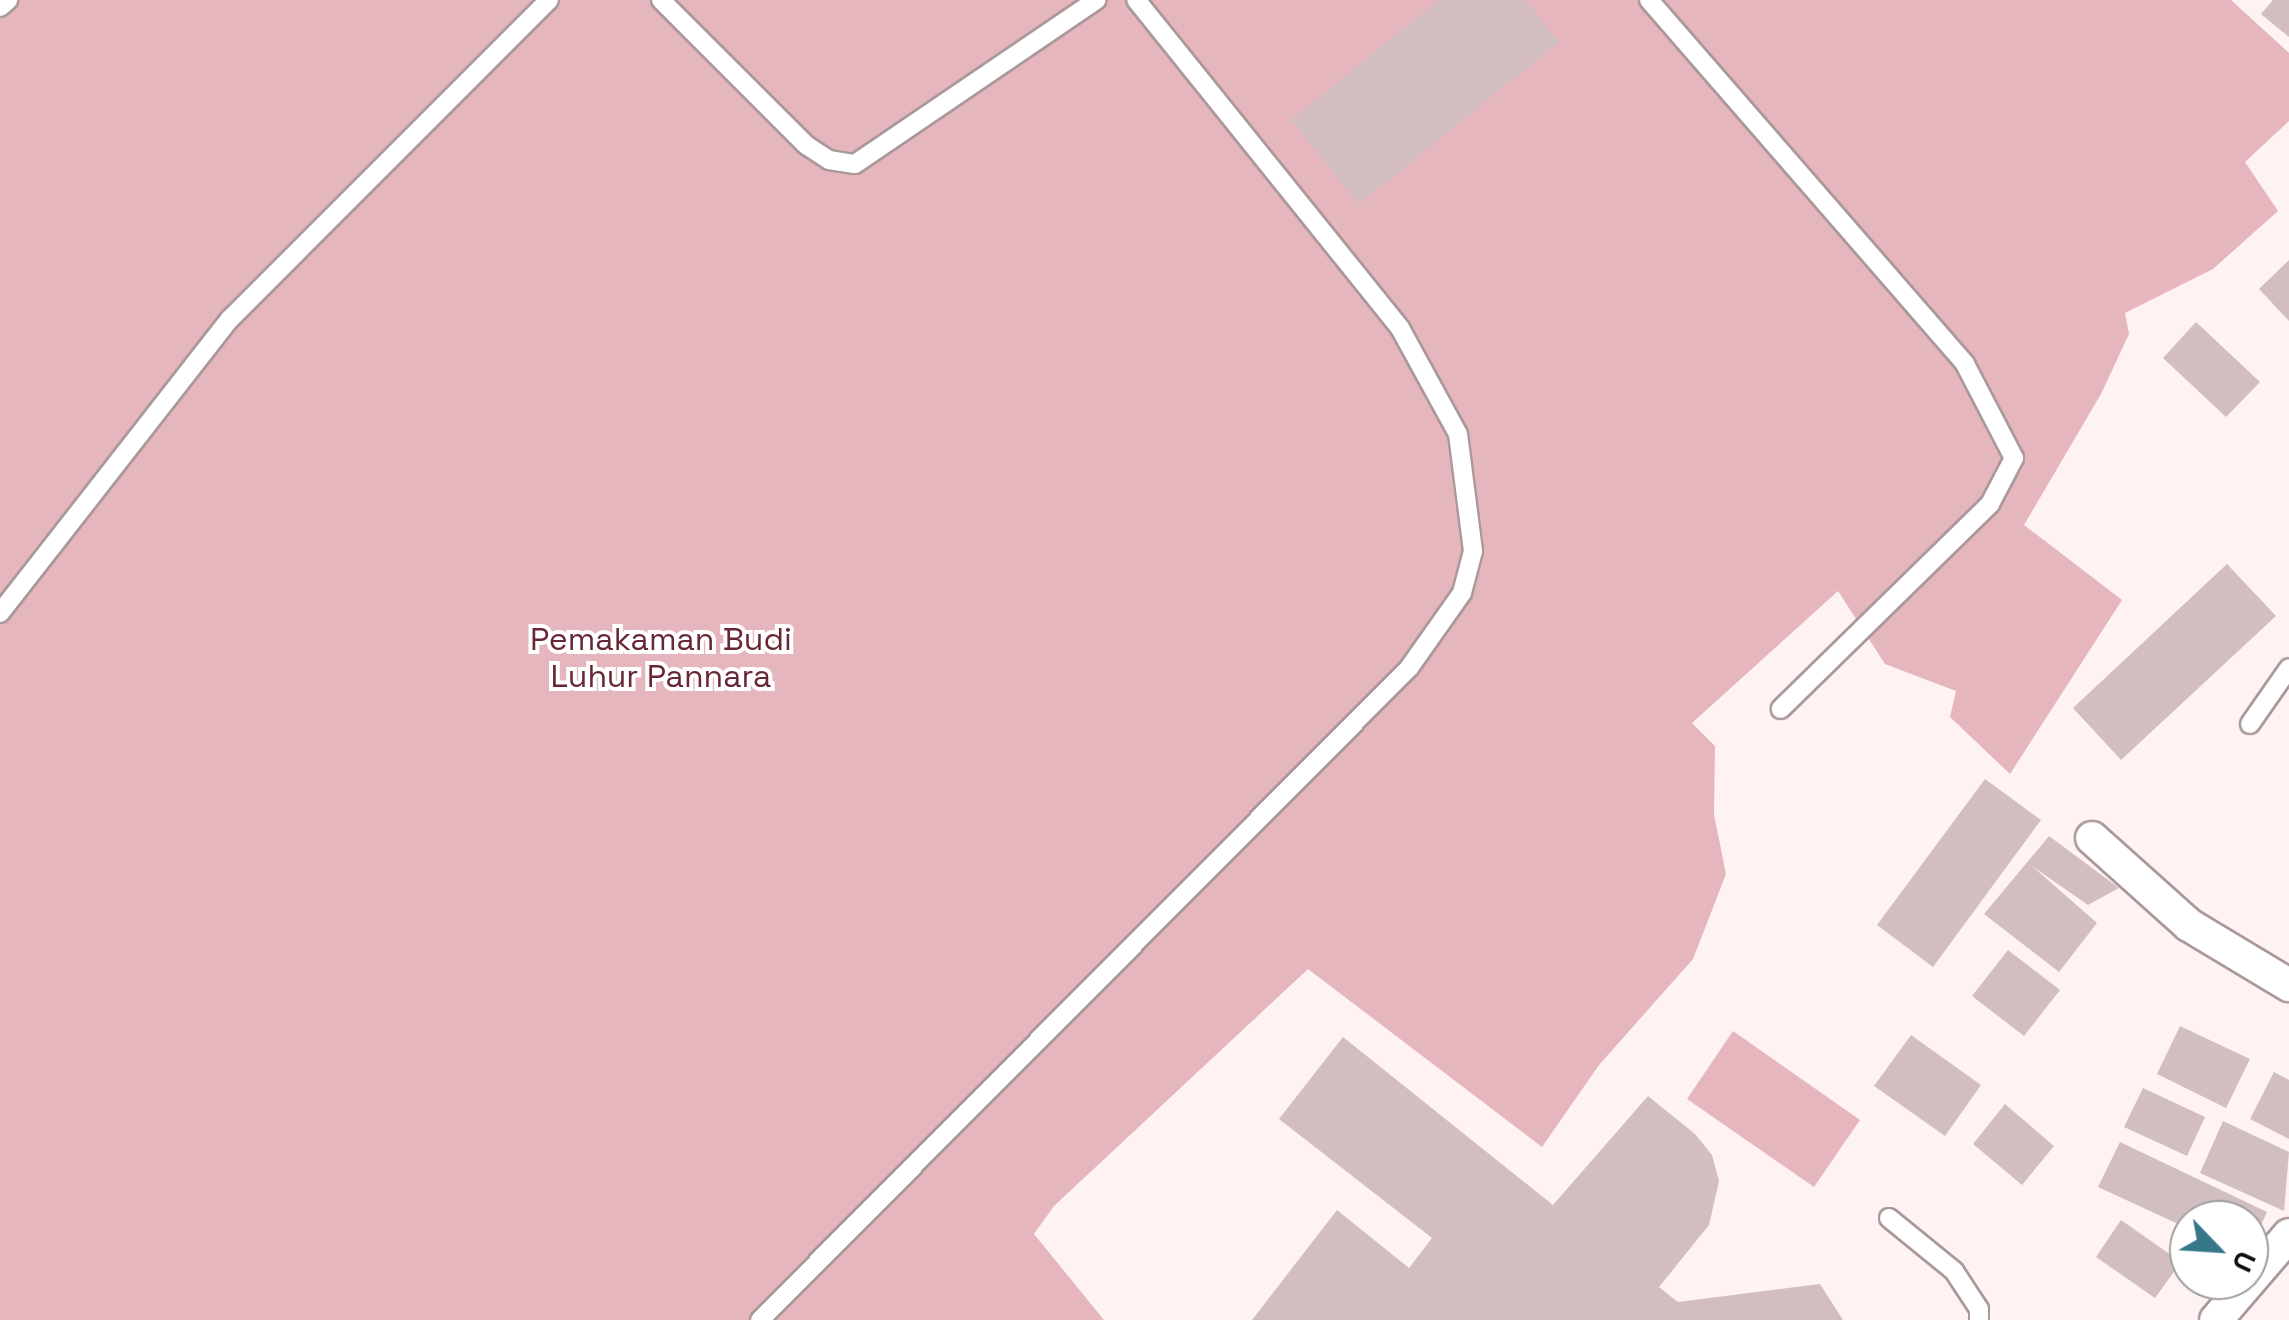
<!DOCTYPE html>
<style>
body{margin:0}
#map{position:relative;width:2289px;height:1320px;overflow:hidden;background:#fef2f3;font-family:"Space Grotesk",sans-serif}
div>[style]{position:absolute}
.green>*{inset:0;background:#e5b6bd}
.building>*{inset:0;background:#d2bec1}
.roads{filter:drop-shadow(2px 0 #ab989a) drop-shadow(-2px 0 #ab989a) drop-shadow(0 2px #ab989a) drop-shadow(0 -2px #ab989a)}
.service>*{height:18px;margin:-9px;padding:0 9px;transform-origin:9px;border-radius:9px;background:#fff}
.minor>*{height:32px;margin:-16px;padding:0 16px;transform-origin:16px;border-radius:16px;background:#fff}
span{translate:-50% -50%;white-space:nowrap;text-align:center;line-height:1.15;-webkit-text-stroke:8px #fff;paint-order:stroke}
.park-label{font-size:32px;color:#672736}
.north{position:absolute;left:2169px;top:1200px;width:100px;height:100px;box-sizing:border-box;background:#fff;border:2px solid #a09d9d;border-radius:50%;rotate:115deg;font-size:28px;font-weight:700;line-height:40px;text-align:center;color:#110a0b}
.north::after{content:'';display:block;margin:auto;width:35px;height:45px;background:#36788a;clip-path:polygon(50% 0,100% 100%,50% 72%,0 100%)}
</style>
<div id="map">
<div class="green">
<i style="clip-path:polygon(0 0,2231px 0,2289px 53px,2289px 121px,2245px 162px,2278px 211px,2213px 269px,2125px 313px,2129px 334px,2101px 394px,2024px 525px,2122px 600px,2010px 774px,1950px 717px,1956px 691px,1885px 664px,1838px 591px,1692px 723px,1715px 746px,1714px 815px,1726px 874px,1693px 959px,1599px 1065px,1542px 1147px,1308px 969px,1054px 1206px,1034px 1234px,1104px 1320px,0 1320px)"></i>
<i style="clip-path:polygon(1733px 1031px,1860px 1120px,1814px 1187px,1687px 1099px)"></i>
</div>
<div class="building">
<i style="clip-path:polygon(1439px 0,1526px 0,1559px 42px,1359px 204px,1291px 120px)"></i>
<i style="clip-path:polygon(2273px 0,2289px 0,2289px 37px,2261px 14px)"></i>
<i style="clip-path:polygon(2289px 260px,2289px 321px,2259px 289px)"></i>
<i style="clip-path:polygon(2196px 322px,2260px 382px,2226px 417px,2163px 358px)"></i>
<i style="clip-path:polygon(2227px 564px,2276px 616px,2121px 760px,2073px 708px)"></i>
<i style="clip-path:polygon(1985px 779px,2041px 820px,1933px 967px,1877px 925px)"></i>
<i style="clip-path:polygon(2049px 836px,2119px 888px,2088px 905px,2032px 866px,2097px 923px,2059px 972px,1984px 914px)"></i>
<i style="clip-path:polygon(2008px 950px,2060px 990px,2024px 1036px,1972px 996px)"></i>
<i style="clip-path:polygon(2180px 1026px,2250px 1059px,2226px 1108px,2157px 1074px)"></i>
<i style="clip-path:polygon(1911px 1035px,1981px 1085px,1945px 1136px,1874px 1086px)"></i>
<i style="clip-path:polygon(1343px 1037px,1553px 1205px,1648px 1096px,1695px 1134px,1712px 1155px,1719px 1181px,1709px 1225px,1659px 1287px,1678px 1302px,1820px 1284px,1843px 1320px,1252px 1320px,1337px 1210px,1409px 1268px,1432px 1238px,1279px 1119px)"></i>
<i style="clip-path:polygon(2274px 1072px,2289px 1080px,2289px 1139px,2250px 1119px)"></i>
<i style="clip-path:polygon(2143px 1088px,2205px 1117px,2187px 1156px,2124px 1127px)"></i>
<i style="clip-path:polygon(2005px 1104px,2054px 1146px,2022px 1185px,1973px 1144px)"></i>
<i style="clip-path:polygon(2223px 1121px,2289px 1152px,2284px 1211px,2200px 1173px)"></i>
<i style="clip-path:polygon(2120px 1142px,2267px 1212px,2249px 1250px,2249px 1220px,2189px 1220px,2189px 1229px,2098px 1187px)"></i>
<i style="clip-path:polygon(2121px 1220px,2181px 1262px,2155px 1298px,2096px 1257px)"></i>
</div>
<div class="roads">
<div class="service">
<i style="left:661px;top:0;width:205px;rotate:45deg"></i>
<i style="left:806px;top:145px;width:27px;rotate:33deg"></i>
<i style="left:829px;top:160px;width:26px;rotate:9deg"></i>
<i style="left:855px;top:164px;width:292px;rotate:-34.2deg"></i>
<i style="left:1649px;top:0;width:482px;rotate:49deg"></i>
<i style="left:1965px;top:364px;width:106px;rotate:62.5deg"></i>
<i style="left:2014px;top:458px;width:52px;rotate:117.6deg"></i>
<i style="left:1990px;top:504px;width:293px;rotate:135.6deg"></i>
<i style="left:0;top:7px;width:11px;rotate:-41deg"></i>
<i style="left:0;top:613px;width:373px;rotate:-52deg"></i>
<i style="left:230px;top:319px;width:451px;rotate:-45deg"></i>
<i style="left:2250px;top:724px;width:68px;rotate:-55.1deg"></i>
<i style="left:1889px;top:1218px;width:84px;rotate:39.2deg"></i>
<i style="left:1954px;top:1271px;width:45px;rotate:56.7deg"></i>
<i style="left:1979px;top:1309px;width:11px;rotate:90deg"></i>
<i style="left:760px;top:1320px;width:920px;rotate:-45.13deg"></i>
<i style="left:1409px;top:668px;width:92px;rotate:-54.8deg"></i>
<i style="left:1462px;top:593px;width:43px;rotate:-75.3deg"></i>
<i style="left:1473px;top:551px;width:118px;rotate:-97.3deg"></i>
<i style="left:1458px;top:434px;width:121px;rotate:-118.7deg"></i>
<i style="left:1400px;top:328px;width:421px;rotate:-128.8deg"></i>
</div>
<div class="minor">
<i style="left:2092px;top:838px;width:130px;rotate:41.9deg"></i>
<i style="left:2189px;top:925px;width:117px;rotate:31deg"></i>
<i style="left:2216px;top:1320px;width:112px;rotate:-49.3deg"></i>
</div>
</div>
<div class="park-label">
<span style="left:661px;top:658px">Pemakaman Budi<br>Luhur Pannara</span>
</div>
<div class="north">U</div>
</div>
